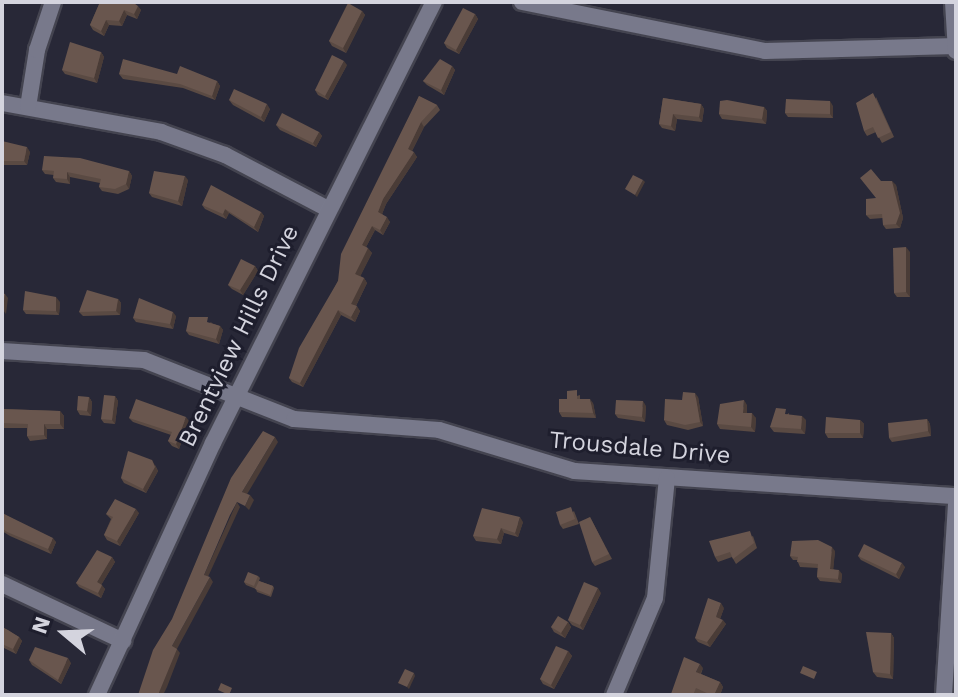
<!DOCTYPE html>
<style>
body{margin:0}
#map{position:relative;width:958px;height:697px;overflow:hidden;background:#282837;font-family:"Work Sans",sans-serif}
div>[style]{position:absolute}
.roads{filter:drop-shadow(2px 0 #444450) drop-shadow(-2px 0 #444450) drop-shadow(0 2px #444450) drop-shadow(0 -2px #444450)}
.minor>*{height:16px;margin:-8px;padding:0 8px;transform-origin:8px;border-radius:8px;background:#78798b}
.wall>*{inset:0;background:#5a4a43}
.shaded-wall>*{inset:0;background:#4a3c37}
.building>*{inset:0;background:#69564e}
span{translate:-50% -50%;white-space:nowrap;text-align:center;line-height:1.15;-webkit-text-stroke:6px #1e1e2d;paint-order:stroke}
.street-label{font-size:24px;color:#d4d4de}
.frame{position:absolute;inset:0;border:4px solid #d4d4de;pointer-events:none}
.north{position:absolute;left:24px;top:593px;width:80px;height:80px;-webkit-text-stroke:6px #1e1e2d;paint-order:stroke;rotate:289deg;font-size:22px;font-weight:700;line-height:32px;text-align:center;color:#d4d4de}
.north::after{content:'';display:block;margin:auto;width:28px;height:36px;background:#d4d4de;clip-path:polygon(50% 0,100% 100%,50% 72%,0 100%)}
</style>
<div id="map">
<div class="roads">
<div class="minor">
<i style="left:522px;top:2px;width:248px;rotate:11.4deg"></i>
<i style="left:765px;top:51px;width:191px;rotate:-1.5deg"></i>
<i style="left:953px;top:2px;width:49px;rotate:86.5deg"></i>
<i style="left:2px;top:103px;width:162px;rotate:10.3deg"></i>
<i style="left:161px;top:132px;width:68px;rotate:19.8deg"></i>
<i style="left:225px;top:155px;width:116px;rotate:27.7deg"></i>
<i style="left:28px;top:107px;width:58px;rotate:-81deg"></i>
<i style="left:37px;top:50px;width:51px;rotate:-71.6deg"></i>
<i style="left:2px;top:351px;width:142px;rotate:3.6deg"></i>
<i style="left:144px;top:360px;width:161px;rotate:21.5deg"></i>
<i style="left:294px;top:419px;width:145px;rotate:4.3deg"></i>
<i style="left:439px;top:430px;width:142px;rotate:16.8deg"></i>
<i style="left:575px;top:471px;width:382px;rotate:3.8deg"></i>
<i style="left:2px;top:584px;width:134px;rotate:25.2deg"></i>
<i style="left:97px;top:695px;width:277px;rotate:-65.3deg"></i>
<i style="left:213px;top:443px;width:493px;rotate:-63.4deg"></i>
<i style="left:614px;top:695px;width:105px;rotate:-67.1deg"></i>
<i style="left:655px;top:598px;width:121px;rotate:-84.3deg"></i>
<i style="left:944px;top:695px;width:191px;rotate:-86.4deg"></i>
</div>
</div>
<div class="wall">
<i style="clip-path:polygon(100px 2px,134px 2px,134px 3px,141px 10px,137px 19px,127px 15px,122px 26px,109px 25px,104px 36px,93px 30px,90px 25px)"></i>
<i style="clip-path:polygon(362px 11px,365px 15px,346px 53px,332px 46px,329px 41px)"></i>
<i style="clip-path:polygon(475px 14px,478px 19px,459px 54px,447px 48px,444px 43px)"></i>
<i style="clip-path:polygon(101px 52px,104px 57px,97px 83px,65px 74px,62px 70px)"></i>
<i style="clip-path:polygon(347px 65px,328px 100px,318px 95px,315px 90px)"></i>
<i style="clip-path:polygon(452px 66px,455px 70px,444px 95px,427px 85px,423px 81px)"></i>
<i style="clip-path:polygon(119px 74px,177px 74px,217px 81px,220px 86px,215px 100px,183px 88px,123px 79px)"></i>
<i style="clip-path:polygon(419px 96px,437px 105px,440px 110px,424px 127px,412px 151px,417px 157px,386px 204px,382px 214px,390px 222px,383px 235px,375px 230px,366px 247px,372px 253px,360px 276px,364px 278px,367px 283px,356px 306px,360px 311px,355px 322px,341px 315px,303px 387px,292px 382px,289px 378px,338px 281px)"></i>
<i style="clip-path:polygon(876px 97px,894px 137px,882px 143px,876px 132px,867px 136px,864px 131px)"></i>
<i style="clip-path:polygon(663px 98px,701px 104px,704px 109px,702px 122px,677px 119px,675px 131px,662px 128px,659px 124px)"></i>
<i style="clip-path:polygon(229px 100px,270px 109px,264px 122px,233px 105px)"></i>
<i style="clip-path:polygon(833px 106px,833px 118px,788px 117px,785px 113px)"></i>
<i style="clip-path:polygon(764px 107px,767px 111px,766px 124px,722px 119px,719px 114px)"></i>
<i style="clip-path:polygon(276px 125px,319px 132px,322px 136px,316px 147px,280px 130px)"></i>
<i style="clip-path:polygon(2px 141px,30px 152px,27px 165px,2px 165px)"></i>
<i style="clip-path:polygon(42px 170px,129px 171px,132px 176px,129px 189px,118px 194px,102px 191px,99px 187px,100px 183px,70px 177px,70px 184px,56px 182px,53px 178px,54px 175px,45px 174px)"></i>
<i style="clip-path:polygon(188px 180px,182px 206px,152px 197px,149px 193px)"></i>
<i style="clip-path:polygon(881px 181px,896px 185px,903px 218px,900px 228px,886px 229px,883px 225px,883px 218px,870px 219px,866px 215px,876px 198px)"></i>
<i style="clip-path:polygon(202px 205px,261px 212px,264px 216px,258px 232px,229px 213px,226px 219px,205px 209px)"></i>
<i style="clip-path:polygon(910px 252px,910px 297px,897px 297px,894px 293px)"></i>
<i style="clip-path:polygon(255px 266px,258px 271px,243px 295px,232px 289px,228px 285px)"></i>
<i style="clip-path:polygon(118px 299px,121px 303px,120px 315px,83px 316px,79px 312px)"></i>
<i style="clip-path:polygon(60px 302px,59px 315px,26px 314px,23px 310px)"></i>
<i style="clip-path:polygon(176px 316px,173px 329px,136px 322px,133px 318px)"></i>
<i style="clip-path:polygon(212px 322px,211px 323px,220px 326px,223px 330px,219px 344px,189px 335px,186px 331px)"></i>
<i style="clip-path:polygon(580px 395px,580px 399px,593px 403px,596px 418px,562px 417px,559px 412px,567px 399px)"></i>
<i style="clip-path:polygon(115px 396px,118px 401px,115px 424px,104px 423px,101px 419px)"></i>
<i style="clip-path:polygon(89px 397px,92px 402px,91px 416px,80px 415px,77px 410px)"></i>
<i style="clip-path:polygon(698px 397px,703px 426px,688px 430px,667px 425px,664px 420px,682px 400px)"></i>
<i style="clip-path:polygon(747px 405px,747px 413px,756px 418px,755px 432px,720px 429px,717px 424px)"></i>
<i style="clip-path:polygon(646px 406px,645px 422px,618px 418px,615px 414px)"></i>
<i style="clip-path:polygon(2px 409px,60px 411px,64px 416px,64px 429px,47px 429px,47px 439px,30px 441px,27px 436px,27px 428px,2px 428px)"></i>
<i style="clip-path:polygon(789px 413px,789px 415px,806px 420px,805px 434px,774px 432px,770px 427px)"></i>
<i style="clip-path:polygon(129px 418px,189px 421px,179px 449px,172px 446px,168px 441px,171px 435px,133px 422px)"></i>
<i style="clip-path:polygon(927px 419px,930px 424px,931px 436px,892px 442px,889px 438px)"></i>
<i style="clip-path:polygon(860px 420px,864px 424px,863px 438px,828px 438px,825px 433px)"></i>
<i style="clip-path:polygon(155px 465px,158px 471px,146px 493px,124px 483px,121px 478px)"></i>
<i style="clip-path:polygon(574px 511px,579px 524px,563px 529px,560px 525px)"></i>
<i style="clip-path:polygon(2px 513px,56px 542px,51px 554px,10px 536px,2px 531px)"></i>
<i style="clip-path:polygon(139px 513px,120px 546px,107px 540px,104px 535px,111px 519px,106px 514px)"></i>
<i style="clip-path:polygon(590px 517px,612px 559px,595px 566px,592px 562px)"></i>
<i style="clip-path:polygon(523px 522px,518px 537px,504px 533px,501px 544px,476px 541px,473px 536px)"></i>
<i style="clip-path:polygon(753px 536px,757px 548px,736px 564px,732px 557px,718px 562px,715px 557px)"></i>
<i style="clip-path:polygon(835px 551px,833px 569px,842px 574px,841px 583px,820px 581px,817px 577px,818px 568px,800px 567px,797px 560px,793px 560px,790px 556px)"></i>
<i style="clip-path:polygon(858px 556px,905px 567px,899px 579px,861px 560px)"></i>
<i style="clip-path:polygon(112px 557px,115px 562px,101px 585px,105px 589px,101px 598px,79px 587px,76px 583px)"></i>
<i style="clip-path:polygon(258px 576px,260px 578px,259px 581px,273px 586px,274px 588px,271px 597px,257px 592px,256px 589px,246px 585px,244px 582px)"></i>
<i style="clip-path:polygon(601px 593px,583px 630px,572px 625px,568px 620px)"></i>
<i style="clip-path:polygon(724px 608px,720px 619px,726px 624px,710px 647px,698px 642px,695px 638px)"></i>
<i style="clip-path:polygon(568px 622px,571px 627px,565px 638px,554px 632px,551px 627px)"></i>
<i style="clip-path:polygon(2px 627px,19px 637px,22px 641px,16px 654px,2px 647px)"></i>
<i style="clip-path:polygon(891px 633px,894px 638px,893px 679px,877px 677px,873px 672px)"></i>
<i style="clip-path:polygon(568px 651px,572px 656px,554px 689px,543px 684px,540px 679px)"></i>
<i style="clip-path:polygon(29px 660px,71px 663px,61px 684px,32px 665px)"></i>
<i style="clip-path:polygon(703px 668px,701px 674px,720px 682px,723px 687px,720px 695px,704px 695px,699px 693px,698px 695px,671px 695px)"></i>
</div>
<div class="shaded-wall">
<i style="clip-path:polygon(138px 6px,141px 10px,137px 19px,134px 14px)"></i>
<i style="clip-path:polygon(124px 10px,127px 15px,122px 26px,119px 21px)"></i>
<i style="clip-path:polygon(362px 11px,365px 15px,346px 53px,343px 48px)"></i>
<i style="clip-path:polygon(475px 14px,478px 19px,459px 54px,456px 50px)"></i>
<i style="clip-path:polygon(106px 20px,109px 25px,104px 36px,101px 31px)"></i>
<i style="clip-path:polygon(101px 52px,104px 57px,97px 83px,94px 78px)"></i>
<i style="clip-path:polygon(344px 61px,347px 65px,328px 100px,325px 96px)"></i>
<i style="clip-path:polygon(452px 66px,455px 70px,444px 95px,441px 90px)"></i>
<i style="clip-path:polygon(217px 81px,220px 86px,215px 100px,212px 96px)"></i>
<i style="clip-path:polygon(830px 101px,833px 106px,833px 118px,830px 114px)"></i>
<i style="clip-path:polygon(267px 104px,270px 109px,264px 122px,261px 117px)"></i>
<i style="clip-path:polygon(701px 104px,704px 109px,702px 122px,699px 117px)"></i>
<i style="clip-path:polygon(764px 107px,767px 111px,766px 124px,762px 119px)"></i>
<i style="clip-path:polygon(673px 114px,677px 119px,675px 131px,671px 126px)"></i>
<i style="clip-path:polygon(421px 122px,424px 127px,411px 153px,408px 149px)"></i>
<i style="clip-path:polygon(319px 132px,322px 136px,316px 147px,313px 143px)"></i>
<i style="clip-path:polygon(27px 147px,30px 152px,27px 165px,24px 161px)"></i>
<i style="clip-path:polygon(414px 152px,417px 157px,386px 204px,381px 217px,378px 212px,383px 199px)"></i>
<i style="clip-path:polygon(129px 171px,132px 176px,129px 189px,126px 184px)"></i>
<i style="clip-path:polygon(67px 172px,70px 177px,70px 184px,67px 179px)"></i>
<i style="clip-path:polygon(185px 176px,188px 180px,182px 206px,178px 201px)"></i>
<i style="clip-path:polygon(643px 180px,645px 182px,637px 197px,635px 195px)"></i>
<i style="clip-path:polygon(892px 181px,896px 185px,903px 218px,900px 228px,896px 224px)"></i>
<i style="clip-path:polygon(225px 209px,229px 213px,226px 219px,223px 214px)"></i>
<i style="clip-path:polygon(261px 212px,264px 216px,258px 232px,254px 227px)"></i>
<i style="clip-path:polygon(387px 217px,390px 222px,383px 235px,380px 230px)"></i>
<i style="clip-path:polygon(372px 226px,375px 230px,365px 249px,362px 245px)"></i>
<i style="clip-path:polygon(906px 247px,910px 252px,910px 297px,906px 292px)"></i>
<i style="clip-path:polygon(368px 248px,372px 253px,359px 279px,355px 274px)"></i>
<i style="clip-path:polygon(255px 266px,258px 271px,243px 295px,240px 290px)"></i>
<i style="clip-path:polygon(364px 278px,367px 283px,355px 308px,351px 304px)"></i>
<i style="clip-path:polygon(5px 294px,8px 298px,6px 314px,3px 310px)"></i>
<i style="clip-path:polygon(56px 297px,60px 302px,59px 315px,56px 311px)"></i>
<i style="clip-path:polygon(118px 299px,121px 303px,120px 315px,116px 311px)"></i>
<i style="clip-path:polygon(357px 306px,360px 311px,355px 322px,351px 317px)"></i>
<i style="clip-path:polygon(338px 310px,341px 315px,303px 387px,300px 383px)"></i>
<i style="clip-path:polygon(173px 312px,176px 316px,173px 329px,170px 324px)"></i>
<i style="clip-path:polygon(220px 326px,223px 330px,219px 344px,216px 339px)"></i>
<i style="clip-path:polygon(695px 393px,698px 397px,703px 426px,700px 422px)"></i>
<i style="clip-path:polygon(115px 396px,118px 401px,115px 424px,112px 420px)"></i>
<i style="clip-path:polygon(89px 397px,92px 402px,91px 416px,87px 411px)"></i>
<i style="clip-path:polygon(590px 399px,593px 403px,596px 418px,593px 413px)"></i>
<i style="clip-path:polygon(744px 400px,747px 405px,747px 417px,743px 413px)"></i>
<i style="clip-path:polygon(643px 401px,646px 406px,645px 422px,642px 417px)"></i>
<i style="clip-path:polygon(60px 411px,64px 416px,64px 429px,60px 424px)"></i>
<i style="clip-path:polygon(752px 413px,756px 418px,755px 432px,751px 427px)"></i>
<i style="clip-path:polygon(802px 416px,806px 420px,805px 434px,801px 429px)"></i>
<i style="clip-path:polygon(186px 417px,189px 421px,179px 449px,176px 444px)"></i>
<i style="clip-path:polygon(927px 419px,930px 424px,931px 436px,928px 431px)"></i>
<i style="clip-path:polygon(860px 420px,864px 424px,863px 438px,860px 433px)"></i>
<i style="clip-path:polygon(44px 424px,47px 429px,47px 439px,44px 435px)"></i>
<i style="clip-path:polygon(275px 437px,278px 442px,246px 496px,242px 492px)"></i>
<i style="clip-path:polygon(152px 460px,158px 471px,146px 493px,143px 489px)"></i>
<i style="clip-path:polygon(250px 495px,254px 500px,249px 510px,245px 506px)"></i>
<i style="clip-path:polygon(237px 502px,240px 507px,207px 579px,204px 575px)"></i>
<i style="clip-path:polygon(136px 509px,139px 513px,120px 546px,117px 541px)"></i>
<i style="clip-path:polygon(520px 517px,523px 522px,518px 537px,515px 533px)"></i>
<i style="clip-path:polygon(501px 528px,504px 533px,501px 544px,497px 539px)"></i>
<i style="clip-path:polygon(53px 538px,56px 542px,51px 554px,48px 549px)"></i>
<i style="clip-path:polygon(832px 547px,835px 551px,833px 573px,830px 569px)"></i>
<i style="clip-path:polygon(112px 557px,115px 562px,100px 587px,97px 582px)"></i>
<i style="clip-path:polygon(902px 563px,905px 567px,899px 579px,896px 574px)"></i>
<i style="clip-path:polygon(839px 570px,842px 574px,841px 583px,838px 579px)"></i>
<i style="clip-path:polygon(210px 577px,213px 582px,177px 649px,180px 653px,167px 687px,163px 695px,158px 695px,172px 646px)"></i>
<i style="clip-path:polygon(102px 585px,105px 589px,101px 598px,98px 593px)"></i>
<i style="clip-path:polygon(598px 588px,601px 593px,583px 630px,580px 625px)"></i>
<i style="clip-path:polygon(721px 603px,724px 608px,719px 622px,716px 617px)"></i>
<i style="clip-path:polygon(723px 620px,726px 624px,710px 647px,707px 642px)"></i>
<i style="clip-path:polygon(568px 622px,571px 627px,565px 638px,561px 633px)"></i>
<i style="clip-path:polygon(891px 633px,894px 638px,893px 679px,890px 674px)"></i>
<i style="clip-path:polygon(19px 637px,22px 641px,16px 654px,13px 649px)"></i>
<i style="clip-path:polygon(568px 651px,572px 656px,554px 689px,551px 685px)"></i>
<i style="clip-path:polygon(68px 658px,71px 663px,61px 684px,58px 680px)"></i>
<i style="clip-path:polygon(700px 664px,703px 668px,699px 676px,696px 672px)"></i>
<i style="clip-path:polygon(414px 673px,415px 676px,409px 689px,407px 687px)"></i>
<i style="clip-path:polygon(720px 682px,723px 687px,720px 695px,714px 695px)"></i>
</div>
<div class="building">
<i style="clip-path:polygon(100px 2px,132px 2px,138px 6px,134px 14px,124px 10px,119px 21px,106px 20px,101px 31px,90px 25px)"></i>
<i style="clip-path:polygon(348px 3px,362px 11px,343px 48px,329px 41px)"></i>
<i style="clip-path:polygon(463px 8px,475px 14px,456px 50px,444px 43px)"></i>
<i style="clip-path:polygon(70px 42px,101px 52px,94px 78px,62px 70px)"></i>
<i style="clip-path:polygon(332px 55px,344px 61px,325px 96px,315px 90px)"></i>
<i style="clip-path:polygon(123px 59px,177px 74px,180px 66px,217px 81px,212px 96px,180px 84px,119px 74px)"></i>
<i style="clip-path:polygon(440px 59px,452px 66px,441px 90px,423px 81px)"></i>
<i style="clip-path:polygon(234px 89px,267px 104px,261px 117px,229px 100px)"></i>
<i style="clip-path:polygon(873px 93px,891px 132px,878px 138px,873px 127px,864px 131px,856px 103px)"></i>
<i style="clip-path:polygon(419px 96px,437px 105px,421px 122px,408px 149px,414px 152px,383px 199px,378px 212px,387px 217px,380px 230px,372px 226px,362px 245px,368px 248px,355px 274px,364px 278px,351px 304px,357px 306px,351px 317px,338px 310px,300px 383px,289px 378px,299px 348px,338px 281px,341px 254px)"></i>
<i style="clip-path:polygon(663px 98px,701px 104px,699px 117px,673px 114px,671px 126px,659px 124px)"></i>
<i style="clip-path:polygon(786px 99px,830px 101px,830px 114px,785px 113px)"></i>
<i style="clip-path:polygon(727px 100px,764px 107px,762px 119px,719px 114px,720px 101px)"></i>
<i style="clip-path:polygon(282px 113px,319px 132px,313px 143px,276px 125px)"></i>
<i style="clip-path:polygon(2px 141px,27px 147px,24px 161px,2px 161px)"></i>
<i style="clip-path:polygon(44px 156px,80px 158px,129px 171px,126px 184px,115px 189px,99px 187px,101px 179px,67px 172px,67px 179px,53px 178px,54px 171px,42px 170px)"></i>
<i style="clip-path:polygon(871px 169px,881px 181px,892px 181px,900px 213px,896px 224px,883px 225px,882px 214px,866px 215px,866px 199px,876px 198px,860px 178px)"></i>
<i style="clip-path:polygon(154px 171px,185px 176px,178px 201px,149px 193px)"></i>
<i style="clip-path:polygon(633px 175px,643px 180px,635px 195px,625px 189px)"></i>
<i style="clip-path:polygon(211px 185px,261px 212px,254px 227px,225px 209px,223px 214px,202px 205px)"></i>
<i style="clip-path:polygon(906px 247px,906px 292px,894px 293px,893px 248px)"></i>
<i style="clip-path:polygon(241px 259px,255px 266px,240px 290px,228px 285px)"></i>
<i style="clip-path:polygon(87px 290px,118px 299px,116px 311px,79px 312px)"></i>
<i style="clip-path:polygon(25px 291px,56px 297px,56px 311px,23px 310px)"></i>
<i style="clip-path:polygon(2px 293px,5px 294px,3px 310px,2px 310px)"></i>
<i style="clip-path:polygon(139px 298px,173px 312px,170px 324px,133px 318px)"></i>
<i style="clip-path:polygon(189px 317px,208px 317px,207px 322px,220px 326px,216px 339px,186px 331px)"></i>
<i style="clip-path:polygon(577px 390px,577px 399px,590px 399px,593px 413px,559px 412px,559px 399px,567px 399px,567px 391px)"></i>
<i style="clip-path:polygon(683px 392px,695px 393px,700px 422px,685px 425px,664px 420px,665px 399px,682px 400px)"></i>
<i style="clip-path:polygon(104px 395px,115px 396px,112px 420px,101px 419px)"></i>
<i style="clip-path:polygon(78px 396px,89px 397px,87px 411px,77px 410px)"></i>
<i style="clip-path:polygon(136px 399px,186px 417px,176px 444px,168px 441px,172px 432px,129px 418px)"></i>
<i style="clip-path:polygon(616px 400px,643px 401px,642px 417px,615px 414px)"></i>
<i style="clip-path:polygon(744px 400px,743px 413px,752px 413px,751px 427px,717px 424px,720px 404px)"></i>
<i style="clip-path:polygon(776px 408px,786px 409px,785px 414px,802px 416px,801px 429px,770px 427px)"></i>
<i style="clip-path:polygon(2px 409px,60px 411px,60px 424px,44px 424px,44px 435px,27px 436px,28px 424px,2px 423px)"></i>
<i style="clip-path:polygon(826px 417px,860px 420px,860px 433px,825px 433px)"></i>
<i style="clip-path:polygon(927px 419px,928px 431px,889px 438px,888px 423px)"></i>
<i style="clip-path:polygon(263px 431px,275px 437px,242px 492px,250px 495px,245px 506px,237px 502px,230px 515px,204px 575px,210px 577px,172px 646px,177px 649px,158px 695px,138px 695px,153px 650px,172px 619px,231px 478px)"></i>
<i style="clip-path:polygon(128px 451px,152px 460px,155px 467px,143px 489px,121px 478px)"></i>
<i style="clip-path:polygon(115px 499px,136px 509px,117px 541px,104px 535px,113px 517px,106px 514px)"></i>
<i style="clip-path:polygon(571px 507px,575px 519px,560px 525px,556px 512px)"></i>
<i style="clip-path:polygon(482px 508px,520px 517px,515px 533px,501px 528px,497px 539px,473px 536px)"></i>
<i style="clip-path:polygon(2px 513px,53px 538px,48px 549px,7px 532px,2px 528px)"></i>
<i style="clip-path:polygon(590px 517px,609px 554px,592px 562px,579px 522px)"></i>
<i style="clip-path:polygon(750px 531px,754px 543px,733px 559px,730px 552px,715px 557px,709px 541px)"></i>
<i style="clip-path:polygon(818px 540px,832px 547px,830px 569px,839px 570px,838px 579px,817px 577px,818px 564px,797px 562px,798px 557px,790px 556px,792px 541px)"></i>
<i style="clip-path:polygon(864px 544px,902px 563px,896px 574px,858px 556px)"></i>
<i style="clip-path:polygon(97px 550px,112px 557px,97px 582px,102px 585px,98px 593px,76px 583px)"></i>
<i style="clip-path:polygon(248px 572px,258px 576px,254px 586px,244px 582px)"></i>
<i style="clip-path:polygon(259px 581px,273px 586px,270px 595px,255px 589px)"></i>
<i style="clip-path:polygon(584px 582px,598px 588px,580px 625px,568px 620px)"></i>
<i style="clip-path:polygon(708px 598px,721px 603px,716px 617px,723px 620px,707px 642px,695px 638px)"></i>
<i style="clip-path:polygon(558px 616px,568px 622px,561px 633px,551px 627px)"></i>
<i style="clip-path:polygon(2px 627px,8px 630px,19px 637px,13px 649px,2px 644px)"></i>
<i style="clip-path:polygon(866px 632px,891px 633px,890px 674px,873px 672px)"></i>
<i style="clip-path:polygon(556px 646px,568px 651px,551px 685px,540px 679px)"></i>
<i style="clip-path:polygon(35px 647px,68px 658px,58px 680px,29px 660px)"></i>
<i style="clip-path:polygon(684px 657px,700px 664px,696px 672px,720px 682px,714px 695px,711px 695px,696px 688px,693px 695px,671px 694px)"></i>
<i style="clip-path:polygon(803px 666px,817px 672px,814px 679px,800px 673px)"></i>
<i style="clip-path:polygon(405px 669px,414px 673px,407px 687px,398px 683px)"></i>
<i style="clip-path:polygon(221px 683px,232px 688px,229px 695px,218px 690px)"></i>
</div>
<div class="street-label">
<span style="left:239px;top:336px;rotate:-64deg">Brentview Hills Drive</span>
<span style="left:640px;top:448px;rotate:5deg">Trousdale Drive</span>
</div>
<div class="frame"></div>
<div class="north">N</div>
</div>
